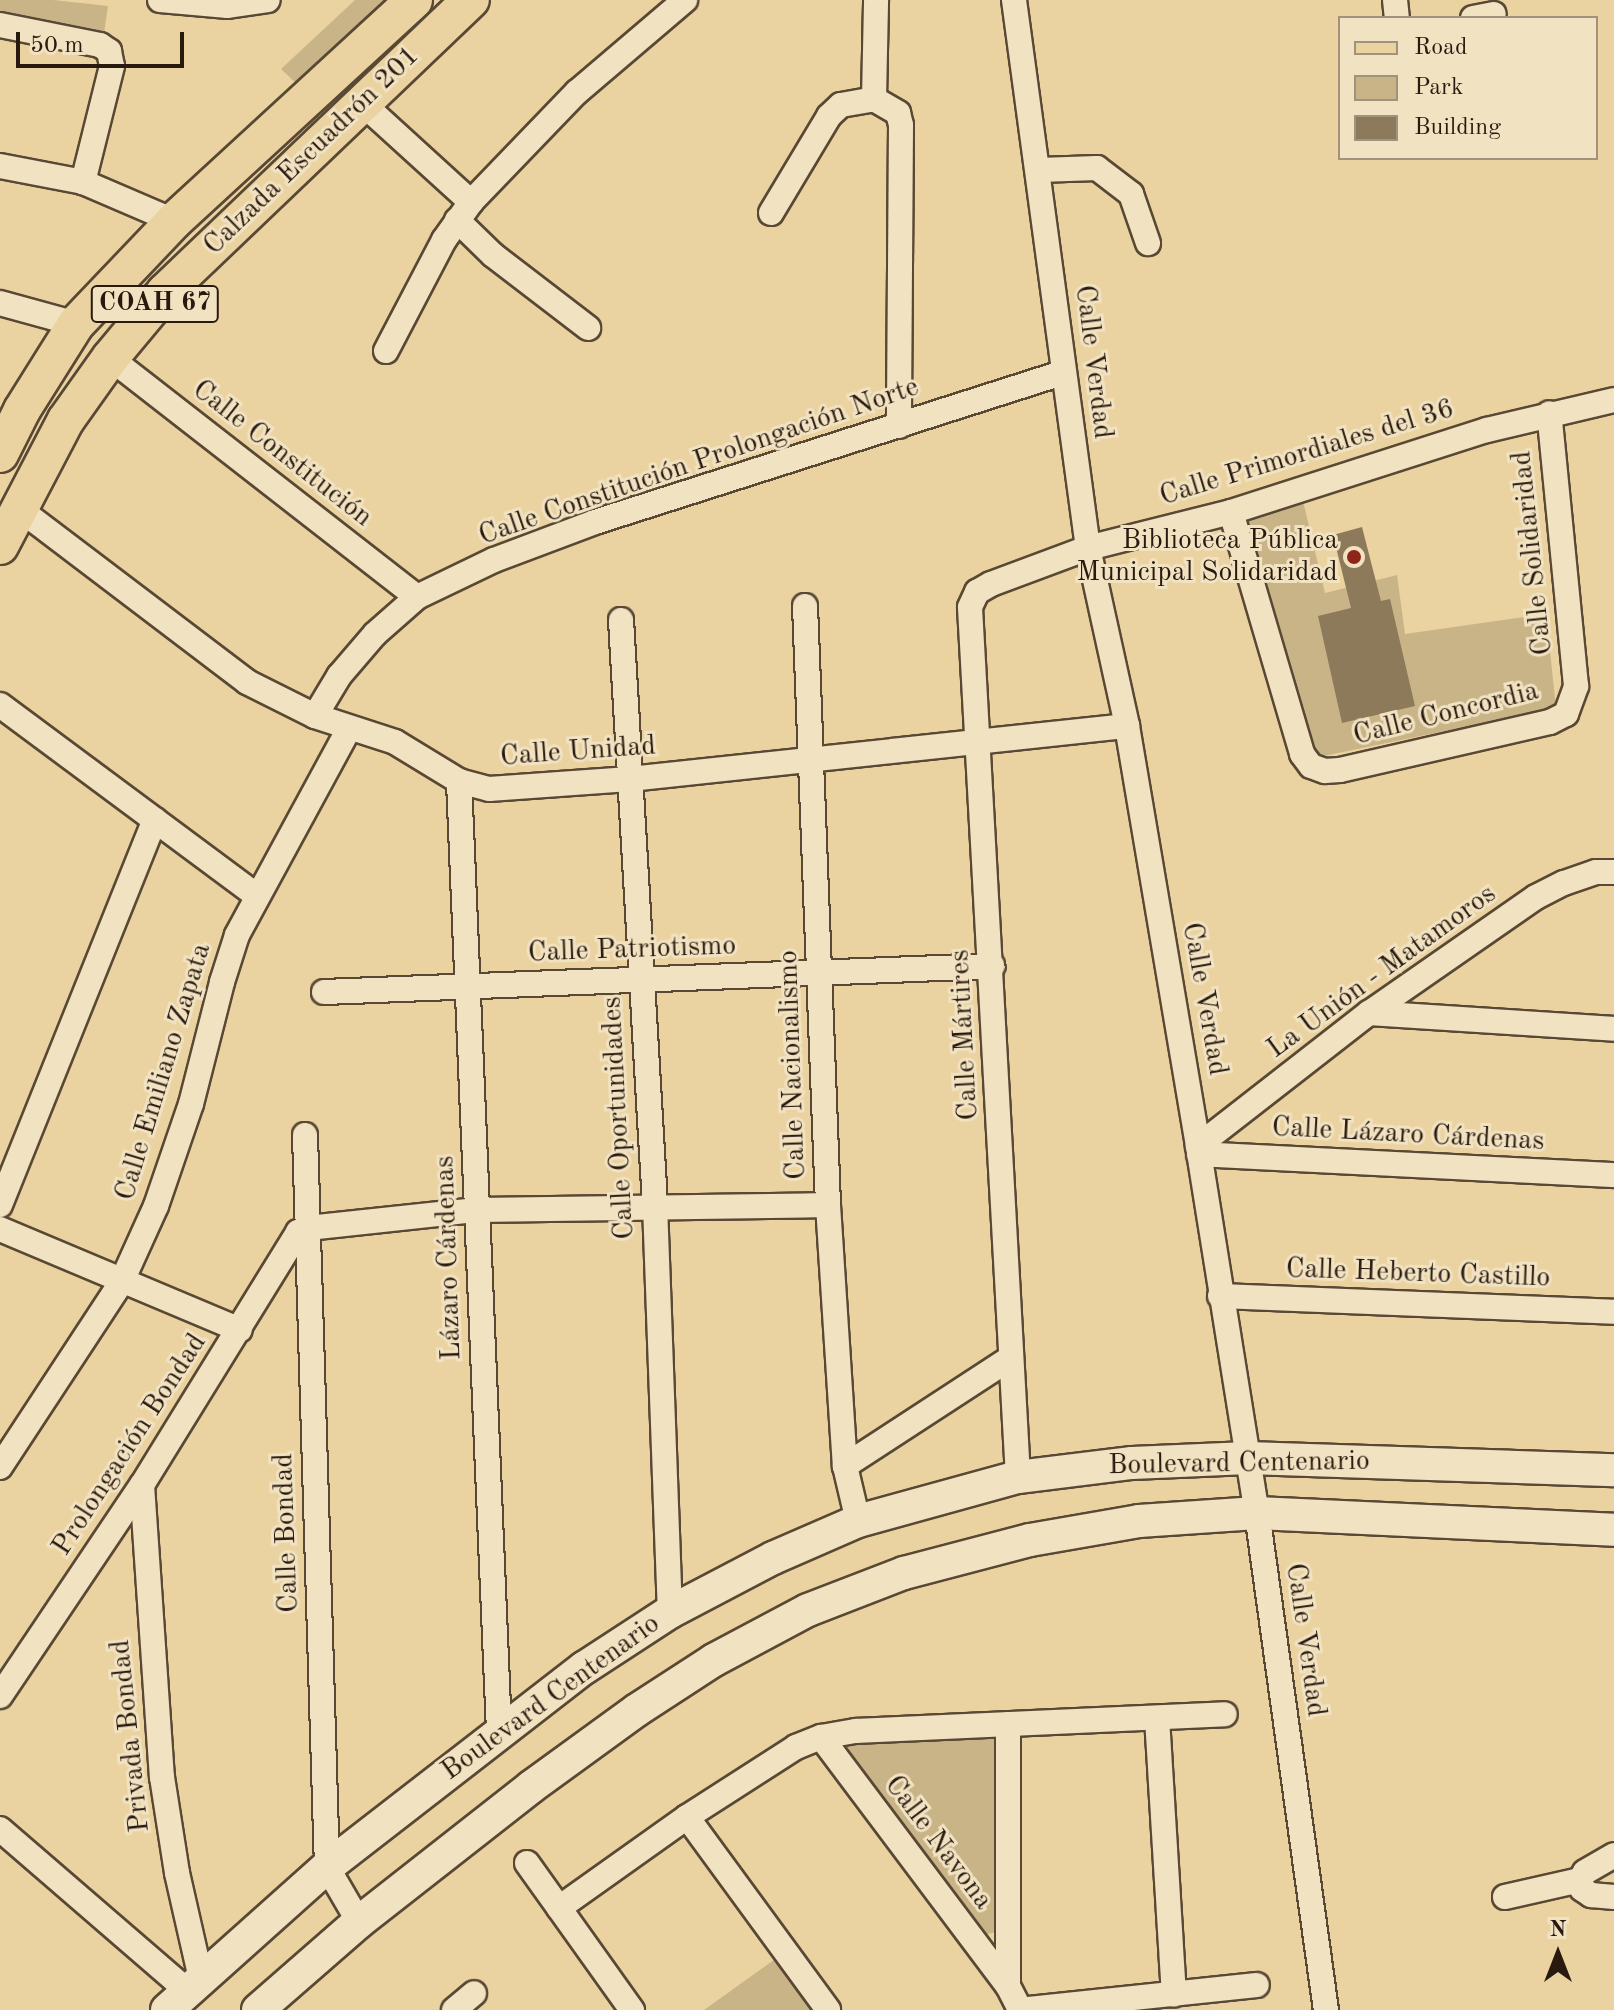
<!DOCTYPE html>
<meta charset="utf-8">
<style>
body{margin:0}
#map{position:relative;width:1614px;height:2010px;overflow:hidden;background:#ead3a1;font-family:"Old Standard TT",serif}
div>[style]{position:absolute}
.green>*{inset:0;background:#c9b488}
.building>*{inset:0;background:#8d7a5b}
.roads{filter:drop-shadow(2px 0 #594834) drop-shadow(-2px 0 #594834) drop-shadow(0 2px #594834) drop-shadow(0 -2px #594834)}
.minor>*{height:24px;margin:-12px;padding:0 12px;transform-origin:12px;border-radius:12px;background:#f1e2c2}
.secondary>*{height:32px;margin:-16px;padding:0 16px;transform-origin:16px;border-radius:16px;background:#f1e2c2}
.primary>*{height:36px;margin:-18px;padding:0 18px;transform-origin:18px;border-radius:18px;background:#ead3a1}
.dots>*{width:22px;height:22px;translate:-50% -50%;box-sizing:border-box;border:4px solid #f1e2c2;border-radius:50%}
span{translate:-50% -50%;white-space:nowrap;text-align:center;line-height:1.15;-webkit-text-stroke:6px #f1e2c2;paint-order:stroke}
.shield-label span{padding:2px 6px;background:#f1e2c2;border:2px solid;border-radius:6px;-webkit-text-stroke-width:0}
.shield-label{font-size:26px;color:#291a10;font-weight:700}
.street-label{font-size:28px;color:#291a10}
.poi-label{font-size:28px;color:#291a10}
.right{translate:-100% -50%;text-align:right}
.legend{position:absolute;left:1338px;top:16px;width:260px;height:144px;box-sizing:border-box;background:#f1e2c2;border:2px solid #a1927b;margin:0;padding:10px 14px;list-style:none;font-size:24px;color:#291a10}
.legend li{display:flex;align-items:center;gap:16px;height:40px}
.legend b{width:40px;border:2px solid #a1927b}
.north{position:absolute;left:1518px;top:1914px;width:80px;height:80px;-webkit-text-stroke:6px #f1e2c2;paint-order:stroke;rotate:0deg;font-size:22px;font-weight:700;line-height:32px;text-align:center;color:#291a10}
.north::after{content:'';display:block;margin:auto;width:28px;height:36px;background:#291a10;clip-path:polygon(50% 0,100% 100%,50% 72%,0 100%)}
.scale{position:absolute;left:16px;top:32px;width:168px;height:36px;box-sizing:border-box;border:4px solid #291a10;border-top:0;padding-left:10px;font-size:24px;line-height:28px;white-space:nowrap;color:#291a10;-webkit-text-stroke:6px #f1e2c2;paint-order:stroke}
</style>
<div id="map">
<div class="green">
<i style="clip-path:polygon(0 0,53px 0,108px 6px,104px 33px,0 12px)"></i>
<i style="clip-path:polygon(355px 0,389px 0,299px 86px,281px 69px)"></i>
<i style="clip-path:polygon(1303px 501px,1325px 593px,1397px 575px,1405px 634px,1546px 614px,1556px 708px,1314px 758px,1246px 517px)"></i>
<i style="clip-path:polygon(1001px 1728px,999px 1931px,981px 1936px,841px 1740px)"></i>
<i style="clip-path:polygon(778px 1957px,819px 2010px,704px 2010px)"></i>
</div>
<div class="building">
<i style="clip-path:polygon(1362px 527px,1381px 601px,1390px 599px,1415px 706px,1342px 723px,1318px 616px,1351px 608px,1333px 535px)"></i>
</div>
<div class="roads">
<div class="minor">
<i style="left:160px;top:0;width:68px;rotate:5deg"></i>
<i style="left:228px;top:6px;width:40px;rotate:-8.5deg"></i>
<i style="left:1014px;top:0;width:553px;rotate:82.31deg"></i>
<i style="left:1088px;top:548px;width:182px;rotate:77.6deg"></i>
<i style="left:1127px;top:726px;width:426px;rotate:80.4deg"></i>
<i style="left:1198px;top:1146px;width:372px;rotate:80.9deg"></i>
<i style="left:1257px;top:1513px;width:502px;rotate:82.1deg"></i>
<i style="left:1395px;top:0;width:18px;rotate:84deg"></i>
<i style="left:1473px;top:18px;width:21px;rotate:-11deg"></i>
<i style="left:0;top:25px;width:102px;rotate:11.3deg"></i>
<i style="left:100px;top:45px;width:11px;rotate:34deg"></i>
<i style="left:109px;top:51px;width:15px;rotate:79deg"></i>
<i style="left:112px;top:66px;width:120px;rotate:104deg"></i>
<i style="left:874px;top:99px;width:99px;rotate:-88.8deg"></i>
<i style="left:361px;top:102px;width:149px;rotate:42.3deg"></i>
<i style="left:0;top:166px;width:85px;rotate:10.9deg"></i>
<i style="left:83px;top:182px;width:99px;rotate:23.2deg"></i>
<i style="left:1039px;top:170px;width:58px;rotate:-2deg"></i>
<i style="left:1097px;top:168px;width:43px;rotate:37.4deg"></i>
<i style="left:1131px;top:194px;width:52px;rotate:70.9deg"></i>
<i style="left:771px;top:213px;width:113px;rotate:-59.1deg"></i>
<i style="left:829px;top:116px;width:16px;rotate:-43deg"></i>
<i style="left:841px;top:105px;width:34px;rotate:-10deg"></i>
<i style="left:874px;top:99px;width:28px;rotate:30deg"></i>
<i style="left:898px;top:113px;width:12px;rotate:76deg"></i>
<i style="left:901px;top:125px;width:301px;rotate:90.4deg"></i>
<i style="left:457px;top:220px;width:50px;rotate:44.2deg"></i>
<i style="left:493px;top:255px;width:120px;rotate:37.5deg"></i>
<i style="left:0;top:303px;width:79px;rotate:15.4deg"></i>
<i style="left:386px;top:351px;width:125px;rotate:-62.4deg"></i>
<i style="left:444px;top:240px;width:47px;rotate:-54.6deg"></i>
<i style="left:471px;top:202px;width:153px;rotate:-46.1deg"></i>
<i style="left:577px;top:92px;width:142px;rotate:-40.4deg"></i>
<i style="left:110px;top:358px;width:389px;rotate:37.9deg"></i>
<i style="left:18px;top:508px;width:288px;rotate:37.2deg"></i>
<i style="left:247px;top:682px;width:76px;rotate:26.6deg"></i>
<i style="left:315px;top:716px;width:84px;rotate:18deg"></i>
<i style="left:395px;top:742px;width:75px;rotate:31.4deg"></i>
<i style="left:459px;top:781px;width:31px;rotate:15deg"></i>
<i style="left:489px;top:789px;width:141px;rotate:-4.1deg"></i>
<i style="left:630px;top:779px;width:500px;rotate:-6.1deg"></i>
<i style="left:1231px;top:512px;width:252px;rotate:73.6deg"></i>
<i style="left:1302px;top:754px;width:15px;rotate:53deg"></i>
<i style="left:1311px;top:766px;width:15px;rotate:20deg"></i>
<i style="left:1325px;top:771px;width:15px;rotate:-4deg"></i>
<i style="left:1340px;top:770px;width:215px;rotate:-12.9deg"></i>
<i style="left:1550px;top:722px;width:18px;rotate:-27deg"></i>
<i style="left:1566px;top:714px;width:30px;rotate:-70deg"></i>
<i style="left:1576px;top:686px;width:274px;rotate:-95.6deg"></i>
<i style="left:805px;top:606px;width:599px;rotate:87.8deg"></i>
<i style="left:828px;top:1205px;width:262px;rotate:86.3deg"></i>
<i style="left:845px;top:1466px;width:57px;rotate:76.7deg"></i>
<i style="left:621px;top:620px;width:586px;rotate:86.67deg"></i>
<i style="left:655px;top:1205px;width:407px;rotate:87.9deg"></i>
<i style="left:0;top:705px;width:319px;rotate:36.6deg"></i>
<i style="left:315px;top:716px;width:47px;rotate:-59deg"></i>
<i style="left:339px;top:676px;width:55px;rotate:-49.4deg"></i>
<i style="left:375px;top:634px;width:56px;rotate:-41.4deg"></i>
<i style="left:417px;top:597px;width:85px;rotate:-25.7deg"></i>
<i style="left:494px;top:560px;width:108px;rotate:-20.6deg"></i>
<i style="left:595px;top:522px;width:490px;rotate:-17.7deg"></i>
<i style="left:459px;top:781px;width:951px;rotate:87.59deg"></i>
<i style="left:324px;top:992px;width:669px;rotate:-2.23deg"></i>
<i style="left:1369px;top:1013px;width:246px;rotate:3.7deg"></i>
<i style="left:305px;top:1135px;width:732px;rotate:88.28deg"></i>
<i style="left:327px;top:1867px;width:64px;rotate:59.8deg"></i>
<i style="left:1198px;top:1146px;width:217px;rotate:-37.9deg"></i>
<i style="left:1369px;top:1013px;width:203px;rotate:-34.8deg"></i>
<i style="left:1536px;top:897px;width:31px;rotate:-27deg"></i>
<i style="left:1564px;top:883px;width:34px;rotate:-19deg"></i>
<i style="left:1596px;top:872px;width:18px"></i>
<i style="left:1199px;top:1154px;width:416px;rotate:2.9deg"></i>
<i style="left:0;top:1205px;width:415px;rotate:-68.1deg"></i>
<i style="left:0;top:1229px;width:260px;rotate:22.8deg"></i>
<i style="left:1220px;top:1296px;width:394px;rotate:2.3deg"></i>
<i style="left:845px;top:1466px;width:196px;rotate:-33.1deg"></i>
<i style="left:0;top:1467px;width:222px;rotate:-56.7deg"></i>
<i style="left:122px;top:1281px;width:82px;rotate:-65.6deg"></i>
<i style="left:156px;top:1206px;width:108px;rotate:-71.1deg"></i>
<i style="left:191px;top:1104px;width:126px;rotate:-75.7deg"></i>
<i style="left:222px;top:982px;width:49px;rotate:-72.3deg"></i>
<i style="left:237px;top:935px;width:234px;rotate:-61.5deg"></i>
<i style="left:1018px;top:1477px;width:871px;rotate:-93.16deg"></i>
<i style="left:970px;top:607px;width:17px;rotate:-65deg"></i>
<i style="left:977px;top:592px;width:16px;rotate:-30deg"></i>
<i style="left:991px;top:584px;width:103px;rotate:-20.4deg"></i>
<i style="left:1088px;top:548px;width:147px;rotate:-14.1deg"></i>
<i style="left:1231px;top:512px;width:269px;rotate:-17.8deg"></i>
<i style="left:1487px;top:430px;width:130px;rotate:-13.3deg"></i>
<i style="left:142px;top:1485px;width:293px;rotate:86.1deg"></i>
<i style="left:162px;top:1777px;width:97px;rotate:81.1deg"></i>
<i style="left:177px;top:1873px;width:109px;rotate:77.2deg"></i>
<i style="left:0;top:1696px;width:254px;rotate:-56.1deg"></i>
<i style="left:142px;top:1485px;width:297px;rotate:-58.3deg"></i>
<i style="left:298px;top:1232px;width:11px;rotate:-22deg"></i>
<i style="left:308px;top:1228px;width:170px;rotate:-6.1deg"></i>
<i style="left:477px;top:1210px;width:351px;rotate:-0.8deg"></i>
<i style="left:1157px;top:1718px;width:277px;rotate:86.5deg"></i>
<i style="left:821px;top:1737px;width:311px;rotate:53.1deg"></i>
<i style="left:1008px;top:1986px;width:27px;rotate:63deg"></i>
<i style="left:687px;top:1817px;width:239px;rotate:53.8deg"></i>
<i style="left:0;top:1829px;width:248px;rotate:40.8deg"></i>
<i style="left:527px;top:1863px;width:181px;rotate:54.5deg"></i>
<i style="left:1580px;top:1880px;width:9px;rotate:77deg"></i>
<i style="left:1582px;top:1889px;width:11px;rotate:34deg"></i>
<i style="left:1591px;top:1895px;width:23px;rotate:5deg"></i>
<i style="left:1505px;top:1897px;width:77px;rotate:-12.8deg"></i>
<i style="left:1580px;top:1880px;width:9px;rotate:-58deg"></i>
<i style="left:1585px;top:1872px;width:34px;rotate:-30deg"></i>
<i style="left:559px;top:1908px;width:157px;rotate:-35.4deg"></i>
<i style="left:687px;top:1817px;width:130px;rotate:-32.7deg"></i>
<i style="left:796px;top:1747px;width:27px;rotate:-22deg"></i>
<i style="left:821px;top:1737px;width:36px;rotate:-10deg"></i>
<i style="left:856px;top:1731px;width:369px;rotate:-2.6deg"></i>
<i style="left:1008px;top:1986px;width:262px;rotate:-90deg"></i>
<i style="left:454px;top:2010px;width:26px;rotate:-40deg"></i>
<i style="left:1019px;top:2010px;width:239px;rotate:-6deg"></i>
</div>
<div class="secondary">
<i style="left:167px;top:2010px;width:215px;rotate:-41.8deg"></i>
<i style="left:327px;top:1867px;width:325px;rotate:-37.8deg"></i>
<i style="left:584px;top:1668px;width:103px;rotate:-33.1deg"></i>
<i style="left:670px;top:1612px;width:116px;rotate:-27.7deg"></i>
<i style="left:773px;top:1558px;width:93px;rotate:-23.5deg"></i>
<i style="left:858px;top:1521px;width:166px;rotate:-15.4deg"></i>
<i style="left:1018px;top:1477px;width:115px;rotate:-7deg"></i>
<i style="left:1132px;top:1463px;width:116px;rotate:-2.5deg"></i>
<i style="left:1248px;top:1458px;width:366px;rotate:1.9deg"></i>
<i style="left:258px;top:2010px;width:134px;rotate:-41.1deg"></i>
<i style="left:359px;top:1922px;width:219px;rotate:-38.1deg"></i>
<i style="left:531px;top:1787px;width:131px;rotate:-36deg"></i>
<i style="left:637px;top:1710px;width:92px;rotate:-33deg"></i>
<i style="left:714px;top:1660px;width:106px;rotate:-28deg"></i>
<i style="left:808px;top:1610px;width:103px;rotate:-21.1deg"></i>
<i style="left:904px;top:1573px;width:130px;rotate:-14.7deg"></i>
<i style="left:1030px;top:1540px;width:111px;rotate:-9.9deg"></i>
<i style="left:1139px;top:1521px;width:118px;rotate:-3.9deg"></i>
<i style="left:1257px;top:1513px;width:357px;rotate:2.7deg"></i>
</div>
<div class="primary">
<i style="left:0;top:454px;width:49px;rotate:-63.4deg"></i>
<i style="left:22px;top:410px;width:102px;rotate:-57.9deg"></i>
<i style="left:76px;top:324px;width:142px;rotate:-46.4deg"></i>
<i style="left:174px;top:221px;width:326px;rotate:-42.6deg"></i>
<i style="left:0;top:546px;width:142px;rotate:-62.4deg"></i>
<i style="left:66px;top:420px;width:76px;rotate:-54.6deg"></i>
<i style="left:110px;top:358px;width:86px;rotate:-50.2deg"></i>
<i style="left:165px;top:292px;width:423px;rotate:-43.7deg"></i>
</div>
</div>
<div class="dots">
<i style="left:1354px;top:557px;background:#8f2418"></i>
</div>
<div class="shield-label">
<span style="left:155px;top:304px">COAH 67</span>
</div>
<div class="street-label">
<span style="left:312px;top:151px;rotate:-44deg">Calzada Escuadrón 201</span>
<span style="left:1093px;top:362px;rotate:83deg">Calle Verdad</span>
<span style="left:1307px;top:453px;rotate:-17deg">Calle Primordiales del 36</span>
<span style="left:282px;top:454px;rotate:38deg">Calle Constitución</span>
<span style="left:699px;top:462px;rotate:-19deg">Calle Constitución Prolongación Norte</span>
<span style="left:1533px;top:553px;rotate:-96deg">Calle Solidaridad</span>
<span style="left:1446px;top:714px;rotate:-14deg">Calle Concordia</span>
<span style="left:578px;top:752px;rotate:-4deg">Calle Unidad</span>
<span style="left:632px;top:950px;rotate:-2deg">Calle Patriotismo</span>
<span style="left:1382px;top:972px;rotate:-36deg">La Unión - Matamoros</span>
<span style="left:1204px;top:999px;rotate:80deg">Calle Verdad</span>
<span style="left:965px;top:1035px;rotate:-93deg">Calle Mártires</span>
<span style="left:793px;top:1065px;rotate:-92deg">Calle Nacionalismo</span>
<span style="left:164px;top:1072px;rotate:-73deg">Calle Emiliano Zapata</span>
<span style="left:619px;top:1118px;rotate:-93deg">Calle Oportunidades</span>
<span style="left:1408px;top:1135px;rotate:3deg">Calle Lázaro Cárdenas</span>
<span style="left:449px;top:1258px;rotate:-92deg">Lázaro Cárdenas</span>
<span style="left:1418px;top:1274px;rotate:2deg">Calle Heberto Castillo</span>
<span style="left:130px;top:1445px;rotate:-57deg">Prolongación Bondad</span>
<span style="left:1239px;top:1464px;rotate:-1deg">Boulevard Centenario</span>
<span style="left:287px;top:1533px;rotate:-92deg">Calle Bondad</span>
<span style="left:1305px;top:1640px;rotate:82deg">Calle Verdad</span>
<span style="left:551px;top:1698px;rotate:-36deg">Boulevard Centenario</span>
<span style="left:131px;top:1736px;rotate:-96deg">Privada Bondad</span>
<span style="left:938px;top:1843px;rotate:53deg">Calle Navona</span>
</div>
<div class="poi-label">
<span class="right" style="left:1338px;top:557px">Biblioteca Pública<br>Municipal Solidaridad</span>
</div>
<ul class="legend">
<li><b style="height:10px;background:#ead3a1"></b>Road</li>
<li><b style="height:22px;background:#c9b488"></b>Park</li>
<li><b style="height:22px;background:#8d7a5b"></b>Building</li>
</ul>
<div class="north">N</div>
<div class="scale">50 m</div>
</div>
